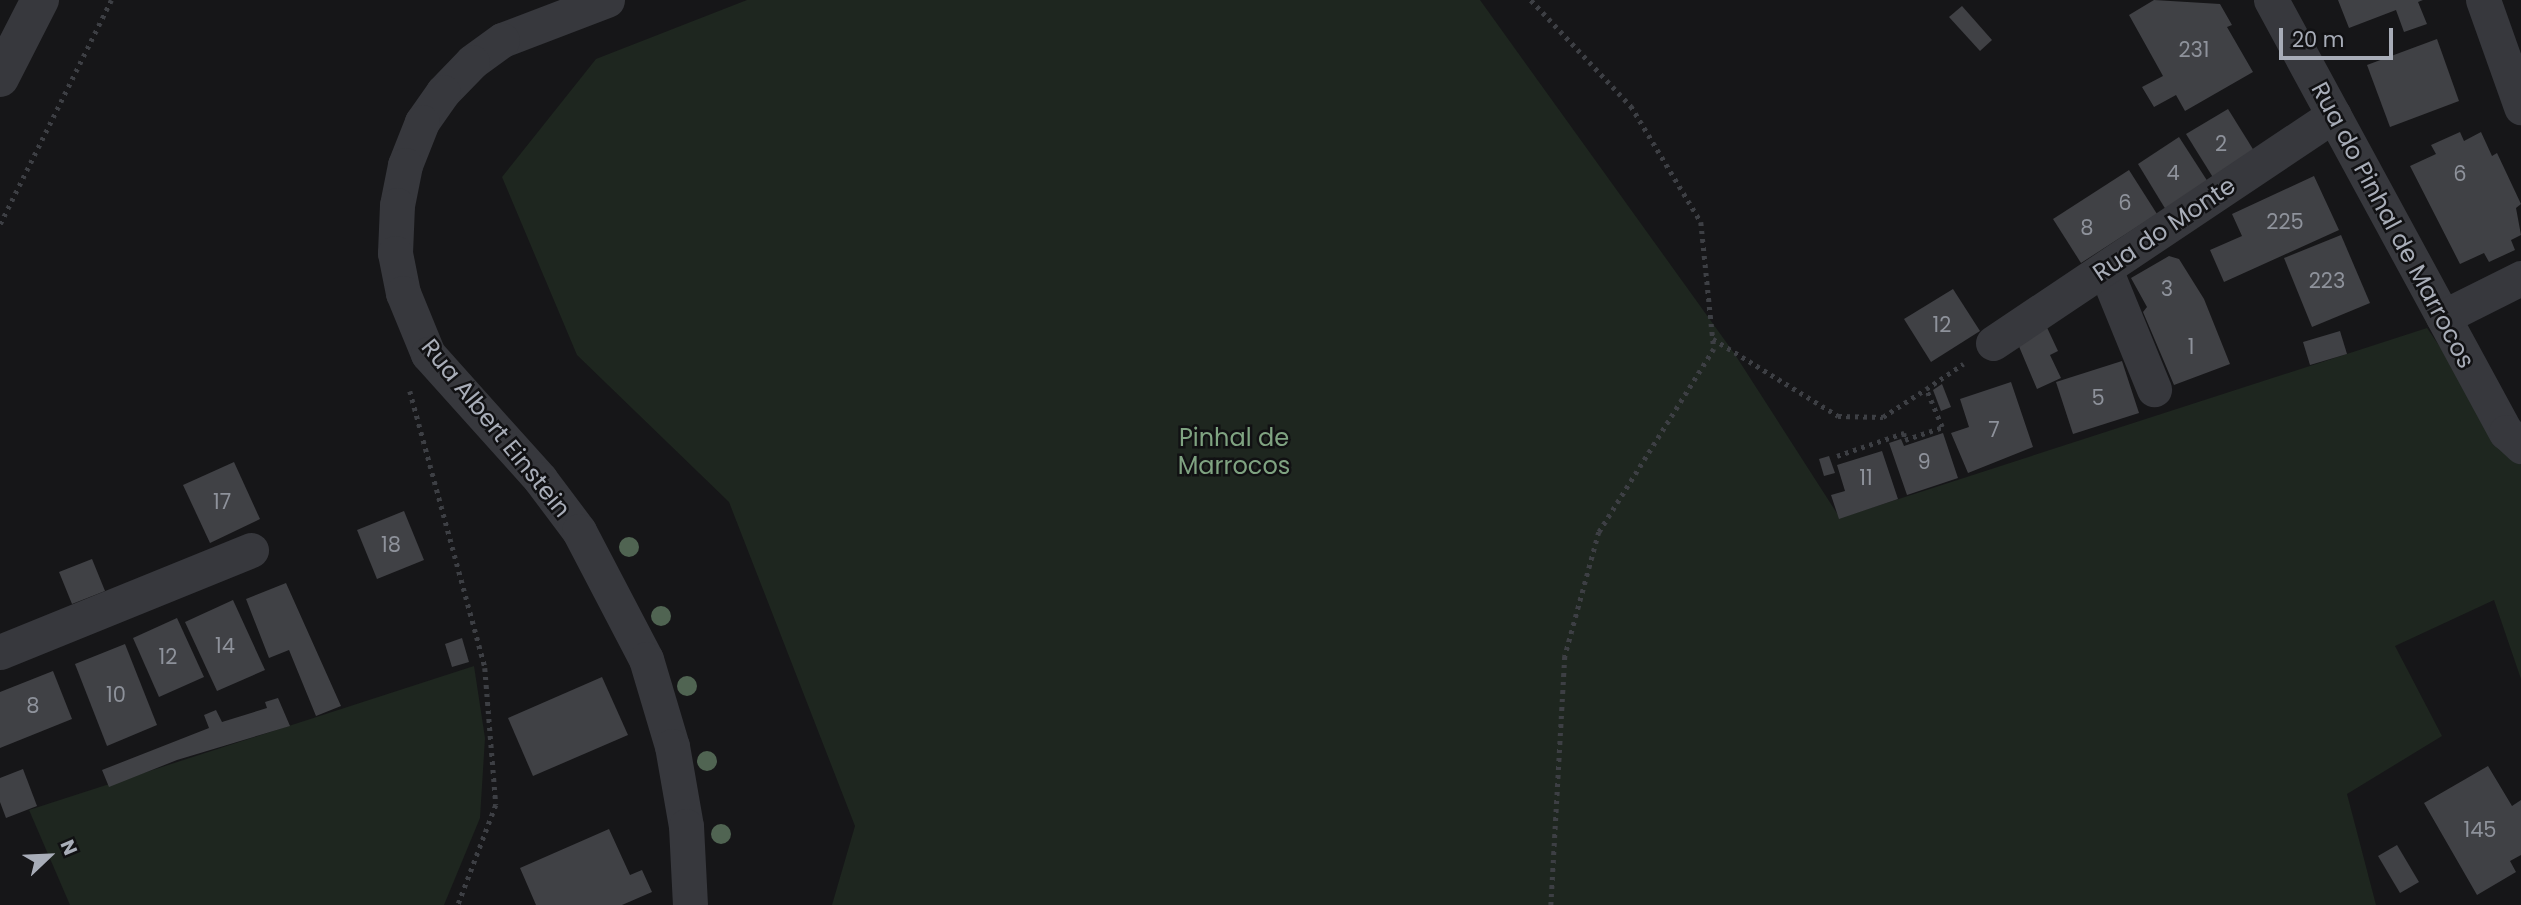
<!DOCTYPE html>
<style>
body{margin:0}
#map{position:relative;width:2521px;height:905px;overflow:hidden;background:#161618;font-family:Poppins,sans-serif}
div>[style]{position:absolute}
.green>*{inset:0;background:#1e261f}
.building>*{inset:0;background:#404145}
.path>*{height:4.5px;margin-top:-2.25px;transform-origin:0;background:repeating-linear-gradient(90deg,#3d3f44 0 3.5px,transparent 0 8.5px)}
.minor>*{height:35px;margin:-17.5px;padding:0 17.5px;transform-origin:17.5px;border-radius:17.5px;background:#37383d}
.tertiary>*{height:38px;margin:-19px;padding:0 19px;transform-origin:19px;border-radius:19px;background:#37383d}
.trees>*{width:20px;height:20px;margin:-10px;border-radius:50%;background:#506452}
span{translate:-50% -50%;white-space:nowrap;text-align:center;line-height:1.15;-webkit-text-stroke:5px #111113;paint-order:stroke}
.number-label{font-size:21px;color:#8e929b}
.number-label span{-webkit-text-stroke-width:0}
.street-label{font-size:24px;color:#a8adb8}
.park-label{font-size:24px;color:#7fa381}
.north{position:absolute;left:14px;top:821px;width:70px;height:70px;-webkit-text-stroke:5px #111113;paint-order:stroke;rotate:67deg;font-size:19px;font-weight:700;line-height:28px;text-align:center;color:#a8adb8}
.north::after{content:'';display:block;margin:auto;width:24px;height:32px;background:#a8adb8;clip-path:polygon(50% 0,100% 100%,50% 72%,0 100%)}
.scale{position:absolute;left:2279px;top:28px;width:114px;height:32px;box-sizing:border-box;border:4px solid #a8adb8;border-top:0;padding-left:9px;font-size:21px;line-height:24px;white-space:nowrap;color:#a8adb8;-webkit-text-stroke:5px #111113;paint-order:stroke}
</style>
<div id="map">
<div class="green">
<i style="clip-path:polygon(747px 0,1480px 0,1734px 353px,1840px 518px,2427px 328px,2521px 465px,2521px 679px,2494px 600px,2395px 646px,2442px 736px,2347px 794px,2376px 905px,832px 905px,855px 826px,729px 502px,577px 355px,502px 177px,596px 59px)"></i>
<i style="clip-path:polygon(474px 666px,485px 738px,480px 818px,444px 905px,70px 905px,29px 810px)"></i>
</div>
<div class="building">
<i style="clip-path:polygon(2154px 0,2220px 4px,2232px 25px,2227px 27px,2253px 72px,2185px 111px,2176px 95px,2154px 107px,2142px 87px,2163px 76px,2129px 15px)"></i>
<i style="clip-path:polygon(2338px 0,2423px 0,2418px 2px,2427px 24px,2404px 32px,2396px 10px,2349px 28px)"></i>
<i style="clip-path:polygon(1962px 6px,1992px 40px,1980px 51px,1949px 17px)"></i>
<i style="clip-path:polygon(2437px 39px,2459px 101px,2390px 127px,2367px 65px)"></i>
<i style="clip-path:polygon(2228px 109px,2256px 154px,2214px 179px,2186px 134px)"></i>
<i style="clip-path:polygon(2460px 132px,2464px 141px,2481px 132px,2492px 156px,2497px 153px,2521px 204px,2516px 208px,2521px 235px,2511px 240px,2515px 250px,2489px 262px,2484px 253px,2460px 264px,2410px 166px,2436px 154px,2431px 145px)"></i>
<i style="clip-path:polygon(2179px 137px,2208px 182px,2166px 210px,2138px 164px)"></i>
<i style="clip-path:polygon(2129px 170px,2157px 214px,2081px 263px,2053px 219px)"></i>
<i style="clip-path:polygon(2314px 176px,2339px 230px,2224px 282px,2210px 250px,2242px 236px,2232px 214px)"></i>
<i style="clip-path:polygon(2341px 235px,2370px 303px,2312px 327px,2284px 258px)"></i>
<i style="clip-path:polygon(2169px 256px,2179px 259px,2204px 299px,2230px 364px,2174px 385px,2143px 312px,2147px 307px,2131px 278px)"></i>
<i style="clip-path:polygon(1953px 289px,1980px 331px,1931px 362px,1904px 319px)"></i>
<i style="clip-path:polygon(2043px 319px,2058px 351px,2050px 355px,2061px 378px,2037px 389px,2015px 337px)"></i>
<i style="clip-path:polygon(2340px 331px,2347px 354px,2310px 365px,2303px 342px)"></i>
<i style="clip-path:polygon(2122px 361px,2139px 413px,2073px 434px,2056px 382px)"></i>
<i style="clip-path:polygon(2011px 382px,2033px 447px,1968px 473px,1951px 433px,1969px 427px,1960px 399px)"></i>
<i style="clip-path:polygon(1942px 384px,1951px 407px,1941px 411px,1933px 390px)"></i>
<i style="clip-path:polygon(1943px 433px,1958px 478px,1907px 495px,1889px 443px,1901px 439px,1904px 446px)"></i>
<i style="clip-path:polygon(1882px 451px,1898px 499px,1839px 519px,1831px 495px,1845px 491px,1837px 465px)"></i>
<i style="clip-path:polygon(1829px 456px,1835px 473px,1824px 476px,1819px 459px)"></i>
<i style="clip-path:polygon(234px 462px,260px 519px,210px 543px,183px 485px)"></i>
<i style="clip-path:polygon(404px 511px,424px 560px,377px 579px,357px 530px)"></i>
<i style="clip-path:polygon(92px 559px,105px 591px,72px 604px,59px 572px)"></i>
<i style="clip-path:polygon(286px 583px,341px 706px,316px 716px,289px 650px,269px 658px,246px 599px)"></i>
<i style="clip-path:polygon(233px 600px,265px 670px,217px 691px,185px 622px)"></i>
<i style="clip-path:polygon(177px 618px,204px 677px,159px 697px,133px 638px)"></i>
<i style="clip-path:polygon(462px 638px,469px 662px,452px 667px,445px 644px)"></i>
<i style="clip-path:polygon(125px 644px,157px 725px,107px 746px,75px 664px)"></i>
<i style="clip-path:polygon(53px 671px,72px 719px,0 748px,0 692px)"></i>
<i style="clip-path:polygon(602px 677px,628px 735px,533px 776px,508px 718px)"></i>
<i style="clip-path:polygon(278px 698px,290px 726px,177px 760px,109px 787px,102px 770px,209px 728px,204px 715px,216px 710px,222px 722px,267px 708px,265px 702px)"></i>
<i style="clip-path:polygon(2488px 766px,2512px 806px,2521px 800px,2521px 855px,2510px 861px,2516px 872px,2477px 895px,2424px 803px)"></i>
<i style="clip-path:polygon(23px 769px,37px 806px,6px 818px,0 802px,0 778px)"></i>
<i style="clip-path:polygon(609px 829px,630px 875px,642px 870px,652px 892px,622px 905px,536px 905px,520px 868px)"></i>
<i style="clip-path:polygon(2397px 845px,2419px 882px,2400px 893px,2378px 856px)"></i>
</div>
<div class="path">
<i style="left:1531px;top:0;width:146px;rotate:46.7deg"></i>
<i style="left:1631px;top:106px;width:135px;rotate:58.9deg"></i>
<i style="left:1701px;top:222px;width:128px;rotate:84.2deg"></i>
<i style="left:1714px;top:349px;width:216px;rotate:122.1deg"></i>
<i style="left:1599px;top:532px;width:129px;rotate:105.3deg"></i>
<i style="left:1565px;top:656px;width:249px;rotate:93.2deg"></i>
<i style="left:0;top:224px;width:250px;rotate:-63.6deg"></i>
<i style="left:1713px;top:339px;width:147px;rotate:31.6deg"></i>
<i style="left:1838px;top:416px;width:45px;rotate:1.3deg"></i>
<i style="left:1883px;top:417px;width:51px;rotate:-33.1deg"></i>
<i style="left:410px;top:391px;width:287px;rotate:74.8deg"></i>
<i style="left:485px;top:668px;width:137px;rotate:85.4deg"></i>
<i style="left:496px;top:805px;width:107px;rotate:110.8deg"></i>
<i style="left:1837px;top:456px;width:71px;rotate:-18.9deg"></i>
<i style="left:1904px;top:433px;width:7px;rotate:82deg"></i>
<i style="left:1905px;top:440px;width:39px;rotate:-19deg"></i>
<i style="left:1942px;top:427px;width:41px;rotate:-112.8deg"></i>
<i style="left:1926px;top:389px;width:45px;rotate:-34deg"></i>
</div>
<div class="minor">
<i style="left:607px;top:0;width:112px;rotate:159.1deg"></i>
<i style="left:502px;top:40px;width:37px;rotate:144deg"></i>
<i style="left:472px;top:62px;width:42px;rotate:134deg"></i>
<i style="left:443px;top:92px;width:37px;rotate:125deg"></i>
<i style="left:422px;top:122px;width:46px;rotate:111.6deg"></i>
<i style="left:405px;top:165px;width:41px;rotate:101.3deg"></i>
<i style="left:397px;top:205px;width:48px;rotate:92.4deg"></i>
<i style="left:395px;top:253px;width:41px;rotate:78.7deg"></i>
<i style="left:403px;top:293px;width:66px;rotate:67.7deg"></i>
<i style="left:428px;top:354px;width:168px;rotate:48.1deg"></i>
<i style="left:540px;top:479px;width:65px;rotate:53.1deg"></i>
<i style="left:579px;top:531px;width:144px;rotate:62.4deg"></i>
<i style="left:646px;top:659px;width:91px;rotate:73.4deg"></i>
<i style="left:672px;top:746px;width:81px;rotate:80.1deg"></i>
<i style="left:686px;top:826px;width:79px;rotate:87.1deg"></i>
<i style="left:2271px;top:0;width:492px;rotate:61.5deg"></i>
<i style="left:2506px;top:432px;width:21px;rotate:43deg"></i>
<i style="left:2483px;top:0;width:114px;rotate:70.4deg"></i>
<i style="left:2105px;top:269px;width:130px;rotate:67.8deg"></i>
<i style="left:2443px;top:317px;width:87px;rotate:-26.6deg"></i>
<i style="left:1993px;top:343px;width:410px;rotate:-33.8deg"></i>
<i style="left:0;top:652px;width:271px;rotate:-22.1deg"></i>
</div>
<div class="tertiary">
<i style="left:0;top:78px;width:88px;rotate:-62.9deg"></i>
</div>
<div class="trees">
<i style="left:629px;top:547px"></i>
<i style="left:661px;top:616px"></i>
<i style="left:687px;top:686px"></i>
<i style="left:707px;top:761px"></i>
<i style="left:721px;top:834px"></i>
</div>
<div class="number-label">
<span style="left:2194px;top:50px">231</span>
<span style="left:2221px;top:144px">2</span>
<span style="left:2173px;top:173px">4</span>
<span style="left:2460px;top:174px">6</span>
<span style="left:2125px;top:203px">6</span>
<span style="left:2285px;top:222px">225</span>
<span style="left:2087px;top:228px">8</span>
<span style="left:2327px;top:281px">223</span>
<span style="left:2167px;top:289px">3</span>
<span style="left:1942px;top:325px">12</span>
<span style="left:2191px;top:347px">1</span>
<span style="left:2098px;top:398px">5</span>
<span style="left:1994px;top:430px">7</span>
<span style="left:1924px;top:462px">9</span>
<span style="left:1866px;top:478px">11</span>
<span style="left:222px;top:502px">17</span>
<span style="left:391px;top:545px">18</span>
<span style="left:225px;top:646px">14</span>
<span style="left:168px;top:657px">12</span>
<span style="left:116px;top:695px">10</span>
<span style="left:33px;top:706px">8</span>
<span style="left:2480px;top:830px">145</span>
</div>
<div class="street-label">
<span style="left:2393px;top:225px;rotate:62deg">Rua do Pinhal de Marrocos</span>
<span style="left:2164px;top:229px;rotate:-34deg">Rua do Monte</span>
<span style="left:496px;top:428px;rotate:51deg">Rua Albert Einstein</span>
</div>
<div class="park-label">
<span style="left:1234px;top:452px">Pinhal de<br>Marrocos</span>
</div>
<div class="north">N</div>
<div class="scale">20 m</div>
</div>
